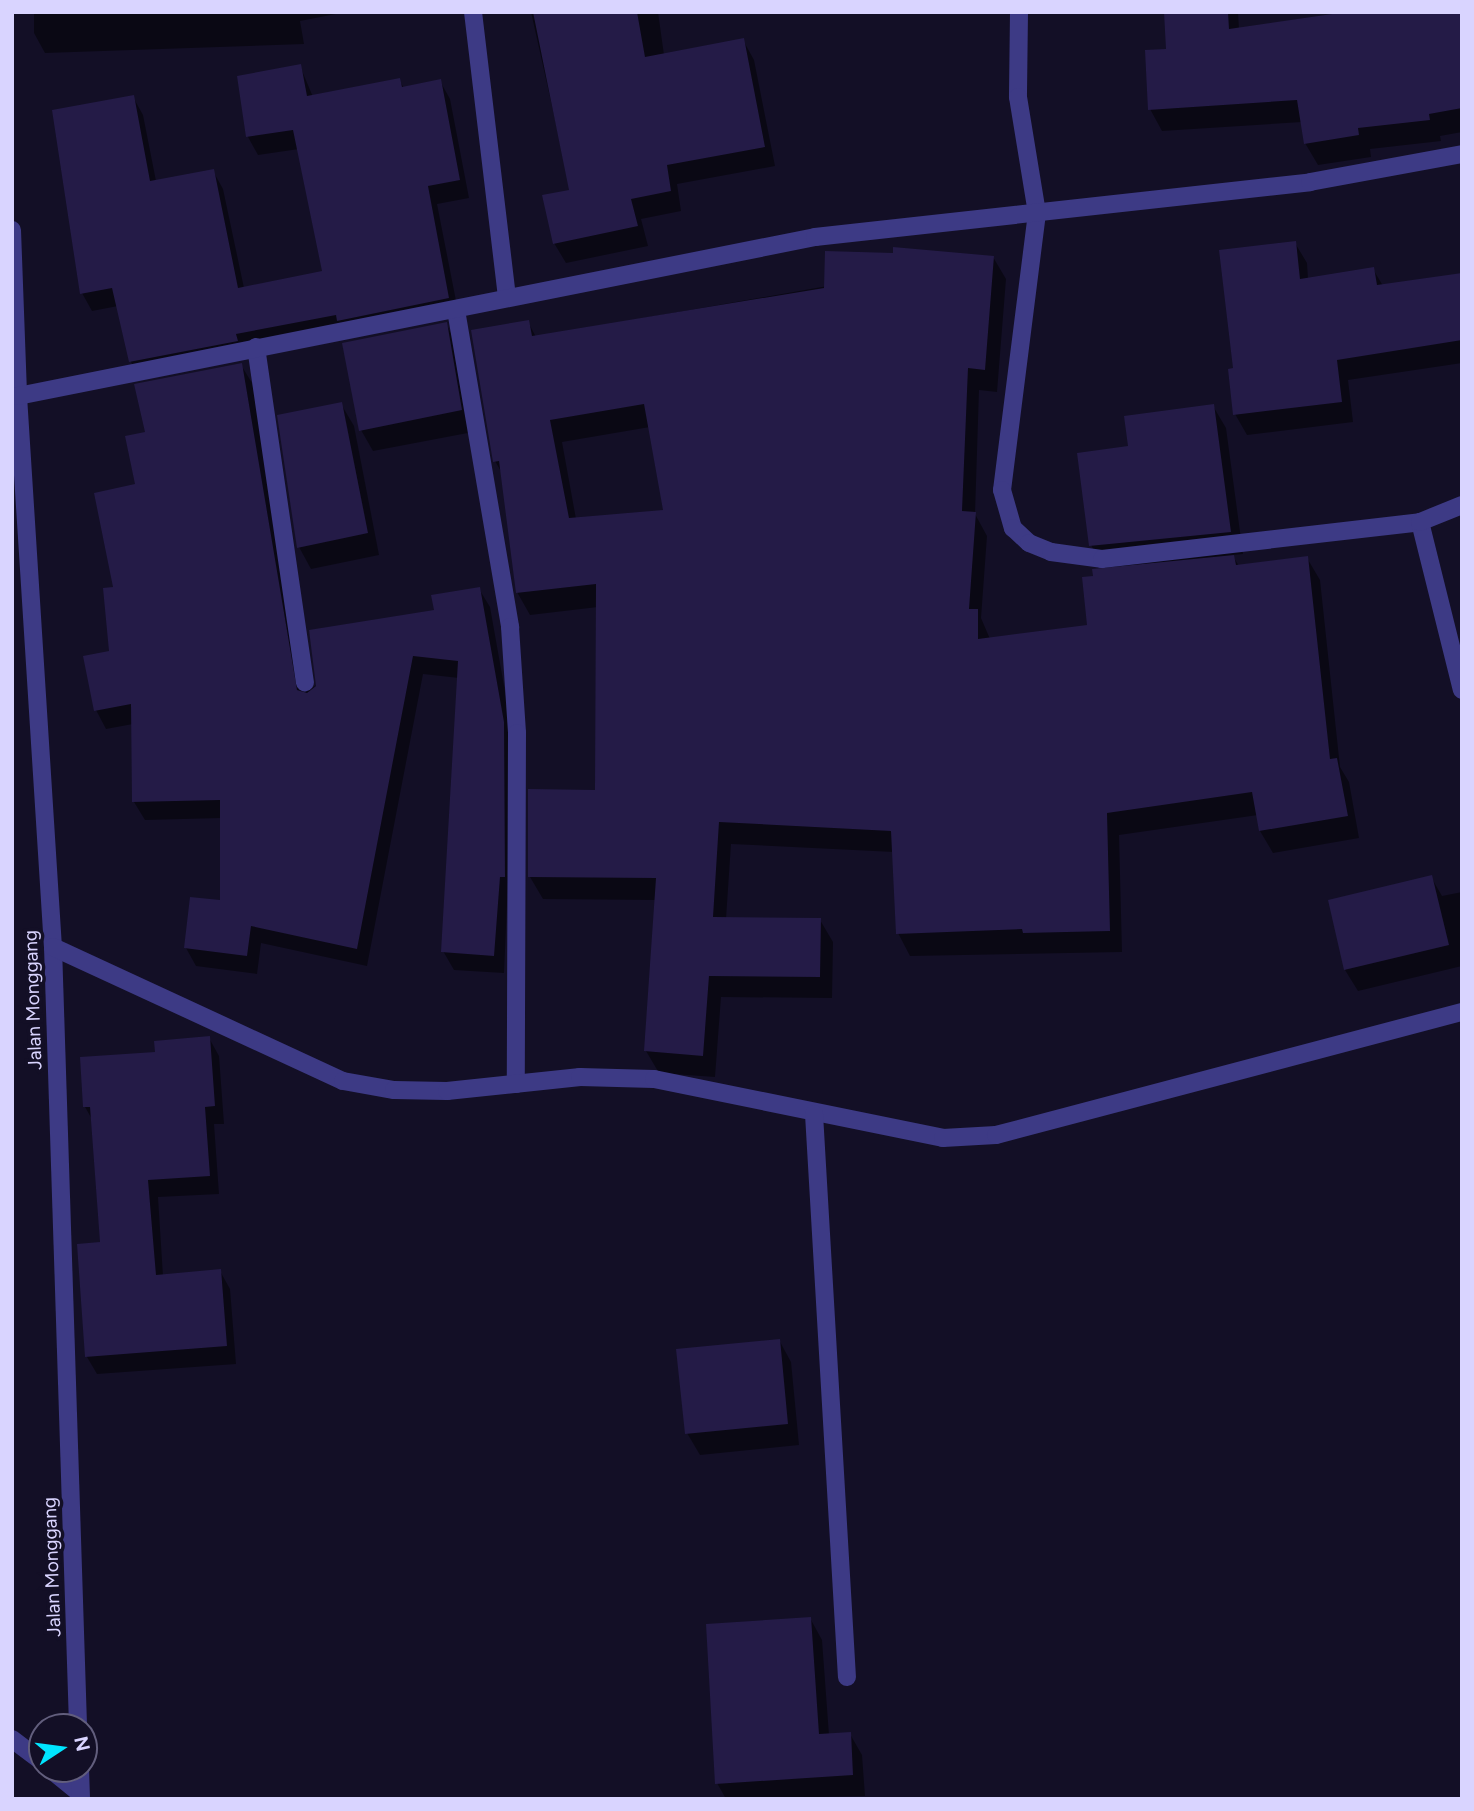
<!DOCTYPE html>
<style>
body{margin:0}
#map{position:relative;width:1474px;height:1811px;overflow:hidden;background:#130f26;font-family:Figtree,sans-serif}
div>[style]{position:absolute}
.shadow>*{inset:0;background:#0007}
.building>*{inset:0;background:#241b47}
.street>*{height:18px;margin:-9px;padding:0 9px;transform-origin:9px;border-radius:9px;background:#3d3a85}
span{translate:-50% -50%;white-space:nowrap;text-align:center;line-height:1.15;-webkit-text-stroke:7px #130f26;paint-order:stroke}
.street-label{font-size:19px;color:#d9d4ff}
.frame{position:absolute;inset:0;border:14px solid #d9d4ff;pointer-events:none}
.north{position:absolute;left:28px;top:1713px;width:70px;height:70px;box-sizing:border-box;background:#130f26;border:2px solid #625e7d;border-radius:50%;rotate:77deg;font-size:19px;font-weight:700;line-height:28px;text-align:center;color:#d9d4ff}
.north::after{content:'';display:block;margin:auto;width:24px;height:32px;background:#00e5ff;clip-path:polygon(50% 0,100% 100%,50% 72%,0 100%)}
</style>
<div id="map">
<div class="shadow">
<i style="clip-path:polygon(34px 12px,346px 12px,300px 21px,304px 44px,45px 53px,34px 33px)"></i>
<i style="clip-path:polygon(531px 12px,658px 12px,664px 55px,743px 40px,754px 60px,775px 166px,677px 184px,681px 211px,641px 219px,648px 246px,566px 263px,554px 243px,571px 191px)"></i>
<i style="clip-path:polygon(1165px 12px,1238px 12px,1239px 30px,1462px 12px,1462px 132px,1440px 136px,1441px 141px,1370px 149px,1371px 157px,1318px 165px,1305px 143px,1302px 122px,1162px 131px,1150px 109px,1168px 50px)"></i>
<i style="clip-path:polygon(300px 66px,313px 97px,399px 80px,404px 88px,440px 81px,450px 99px,469px 198px,437px 204px,459px 316px,141px 380px,131px 362px,118px 306px,92px 311px,82px 293px,133px 97px,143px 115px,156px 181px,213px 171px,223px 189px,244px 288px,325px 273px,299px 149px,258px 155px,248px 137px,239px 78px)"></i>
<i style="clip-path:polygon(1295px 243px,1307px 263px,1308px 279px,1373px 269px,1383px 286px,1462px 275px,1462px 363px,1348px 380px,1353px 422px,1247px 435px,1235px 414px,1235px 370px)"></i>
<i style="clip-path:polygon(evenodd,993px 257px,1006px 279px,997px 392px,979px 390px,975px 514px,987px 536px,981px 618px,990px 639px,1089px 626px,1095px 578px,1105px 570px,1091px 545px,1130px 448px,1213px 406px,1226px 428px,1243px 554px,1232px 555px,1239px 566px,1307px 558px,1320px 580px,1340px 767px,1349px 782px,1359px 838px,1273px 853px,1260px 831px,1258px 815px,1119px 835px,1122px 952px,910px 956px,898px 933px,894px 852px,731px 844px,726px 919px,820px 920px,833px 942px,832px 998px,721px 997px,715px 1077px,659px 1073px,646px 1051px,656px 900px,543px 899px,530px 877px,597px 792px,598px 607px,530px 615px,517px 592px,502px 473px,495px 461px,528px 322px,536px 337px,993px 257px,650px 427px,665px 511px,576px 519px,562px 442px,650px 427px)"></i>
<i style="clip-path:polygon(446px 324px,458px 346px,473px 432px,373px 451px,361px 430px)"></i>
<i style="clip-path:polygon(241px 365px,252px 383px,265px 439px,302px 694px,479px 589px,490px 607px,514px 742px,504px 973px,454px 970px,443px 951px,459px 678px,423px 674px,367px 966px,261px 943px,257px 974px,196px 966px,186px 948px,222px 902px,222px 818px,145px 820px,134px 802px,133px 724px,106px 729px,96px 710px,111px 653px,115px 589px,147px 434px)"></i>
<i style="clip-path:polygon(341px 404px,354px 426px,379px 555px,311px 569px,299px 547px)"></i>
<i style="clip-path:polygon(1431px 877px,1442px 896px,1462px 892px,1462px 966px,1358px 991px,1345px 970px)"></i>
<i style="clip-path:polygon(209px 1038px,219px 1056px,224px 1124px,214px 1124px,219px 1194px,158px 1197px,163px 1276px,220px 1271px,230px 1289px,236px 1364px,97px 1374px,87px 1357px,102px 1244px,93px 1121px,85px 1107px,157px 1053px)"></i>
<i style="clip-path:polygon(779px 1340px,791px 1362px,799px 1445px,700px 1455px,687px 1433px)"></i>
<i style="clip-path:polygon(810px 1618px,822px 1640px,829px 1735px,850px 1734px,862px 1755px,865px 1796px,726px 1799px,717px 1783px)"></i>
</div>
<div class="building">
<i style="clip-path:polygon(533px 12px,637px 12px,645px 57px,744px 38px,765px 147px,667px 165px,671px 191px,631px 199px,638px 226px,553px 244px,542px 195px,569px 190px)"></i>
<i style="clip-path:polygon(1164px 12px,1228px 12px,1229px 29px,1346px 12px,1462px 12px,1462px 108px,1429px 114px,1430px 120px,1358px 128px,1359px 135px,1304px 144px,1297px 100px,1148px 110px,1145px 50px,1166px 49px)"></i>
<i style="clip-path:polygon(301px 64px,307px 96px,400px 78px,402px 87px,441px 79px,460px 180px,428px 186px,449px 298px,337px 321px,336px 315px,236px 334px,238px 341px,129px 362px,112px 288px,80px 294px,52px 110px,134px 95px,150px 181px,214px 169px,238px 288px,322px 271px,293px 130px,246px 137px,237px 76px)"></i>
<i style="clip-path:polygon(1296px 241px,1300px 279px,1374px 267px,1377px 285px,1462px 273px,1462px 340px,1337px 360px,1342px 402px,1233px 415px,1228px 369px,1233px 368px,1219px 250px)"></i>
<i style="clip-path:polygon(evenodd,893px 247px,994px 256px,985px 370px,968px 368px,962px 511px,976px 512px,969px 609px,978px 609px,978px 639px,1087px 625px,1082px 577px,1093px 576px,1092px 569px,1234px 555px,1236px 565px,1308px 556px,1330px 759px,1337px 758px,1348px 816px,1259px 831px,1252px 792px,1107px 813px,1110px 931px,1023px 933px,1022px 929px,896px 934px,891px 831px,719px 822px,713px 917px,821px 918px,820px 977px,709px 976px,703px 1056px,644px 1051px,656px 878px,528px 877px,528px 789px,595px 790px,596px 584px,516px 593px,499px 461px,493px 462px,471px 330px,529px 320px,532px 336px,824px 288px,825px 251px,893px 253px,893px 247px,644px 404px,663px 510px,569px 518px,550px 420px,644px 404px)"></i>
<i style="clip-path:polygon(447px 322px,462px 410px,359px 431px,342px 343px)"></i>
<i style="clip-path:polygon(242px 363px,297px 690px,307px 693px,316px 686px,309px 630px,434px 610px,431px 595px,480px 587px,504px 722px,505px 877px,500px 877px,494px 956px,441px 952px,458px 661px,413px 656px,357px 949px,251px 926px,247px 956px,184px 948px,190px 897px,220px 900px,220px 800px,132px 802px,131px 704px,94px 711px,83px 656px,109px 651px,103px 588px,113px 587px,94px 493px,135px 484px,125px 436px,145px 432px,134px 384px)"></i>
<i style="clip-path:polygon(342px 402px,368px 533px,297px 548px,277px 415px)"></i>
<i style="clip-path:polygon(1214px 404px,1231px 532px,1089px 546px,1077px 453px,1128px 446px,1124px 416px)"></i>
<i style="clip-path:polygon(1432px 875px,1449px 945px,1344px 970px,1328px 900px)"></i>
<i style="clip-path:polygon(210px 1036px,215px 1106px,205px 1107px,210px 1176px,148px 1180px,156px 1275px,221px 1269px,227px 1346px,85px 1357px,77px 1244px,100px 1242px,90px 1107px,83px 1107px,80px 1057px,155px 1052px,154px 1041px)"></i>
<i style="clip-path:polygon(780px 1339px,788px 1424px,685px 1434px,676px 1349px)"></i>
<i style="clip-path:polygon(811px 1617px,819px 1734px,851px 1732px,853px 1775px,715px 1784px,706px 1624px)"></i>
</div>
<div class="street">
<i style="left:473px;top:12px;width:288px;rotate:83.2deg"></i>
<i style="left:1019px;top:12px;width:85px;rotate:90.7deg"></i>
<i style="left:1018px;top:97px;width:118px;rotate:80.7deg"></i>
<i style="left:1037px;top:213px;width:279px;rotate:97.2deg"></i>
<i style="left:1002px;top:490px;width:40px;rotate:74deg"></i>
<i style="left:1013px;top:528px;width:22px;rotate:43deg"></i>
<i style="left:1029px;top:543px;width:24px;rotate:22deg"></i>
<i style="left:1051px;top:552px;width:51px;rotate:7.8deg"></i>
<i style="left:1102px;top:559px;width:320px;rotate:-6.6deg"></i>
<i style="left:1420px;top:522px;width:173px;rotate:76deg"></i>
<i style="left:12px;top:230px;width:166px;rotate:87.9deg"></i>
<i style="left:18px;top:396px;width:552px;rotate:86.37deg"></i>
<i style="left:53px;top:947px;width:780px;rotate:88.16deg"></i>
<i style="left:456px;top:310px;width:322px;rotate:80.3deg"></i>
<i style="left:510px;top:627px;width:106px;rotate:86.2deg"></i>
<i style="left:517px;top:733px;width:351px;rotate:90.2deg"></i>
<i style="left:256px;top:347px;width:339px;rotate:81.7deg"></i>
<i style="left:18px;top:396px;width:813px;rotate:-11.28deg"></i>
<i style="left:815px;top:237px;width:498px;rotate:-6.3deg"></i>
<i style="left:1310px;top:182px;width:155px;rotate:-10.4deg"></i>
<i style="left:1420px;top:522px;width:45px;rotate:-22deg"></i>
<i style="left:53px;top:947px;width:319px;rotate:24.8deg"></i>
<i style="left:343px;top:1081px;width:52px;rotate:10deg"></i>
<i style="left:394px;top:1090px;width:53px;rotate:1.1deg"></i>
<i style="left:447px;top:1091px;width:134px;rotate:-6deg"></i>
<i style="left:580px;top:1077px;width:74px;rotate:1.5deg"></i>
<i style="left:654px;top:1079px;width:295px;rotate:11.5deg"></i>
<i style="left:943px;top:1138px;width:53px;rotate:-3.2deg"></i>
<i style="left:996px;top:1135px;width:482px;rotate:-14.8deg"></i>
<i style="left:814px;top:1114px;width:564px;rotate:86.65deg"></i>
<i style="left:12px;top:1739px;width:38px;rotate:37deg"></i>
<i style="left:50px;top:1769px;width:38px;rotate:39deg"></i>
<i style="left:80px;top:1769px;width:30px;rotate:88deg"></i>
</div>
<div class="street-label">
<span style="left:33px;top:1000px;rotate:-92deg">Jalan Monggang</span>
<span style="left:52px;top:1567px;rotate:-92deg">Jalan Monggang</span>
</div>
<div class="frame"></div>
<div class="north">N</div>
</div>
